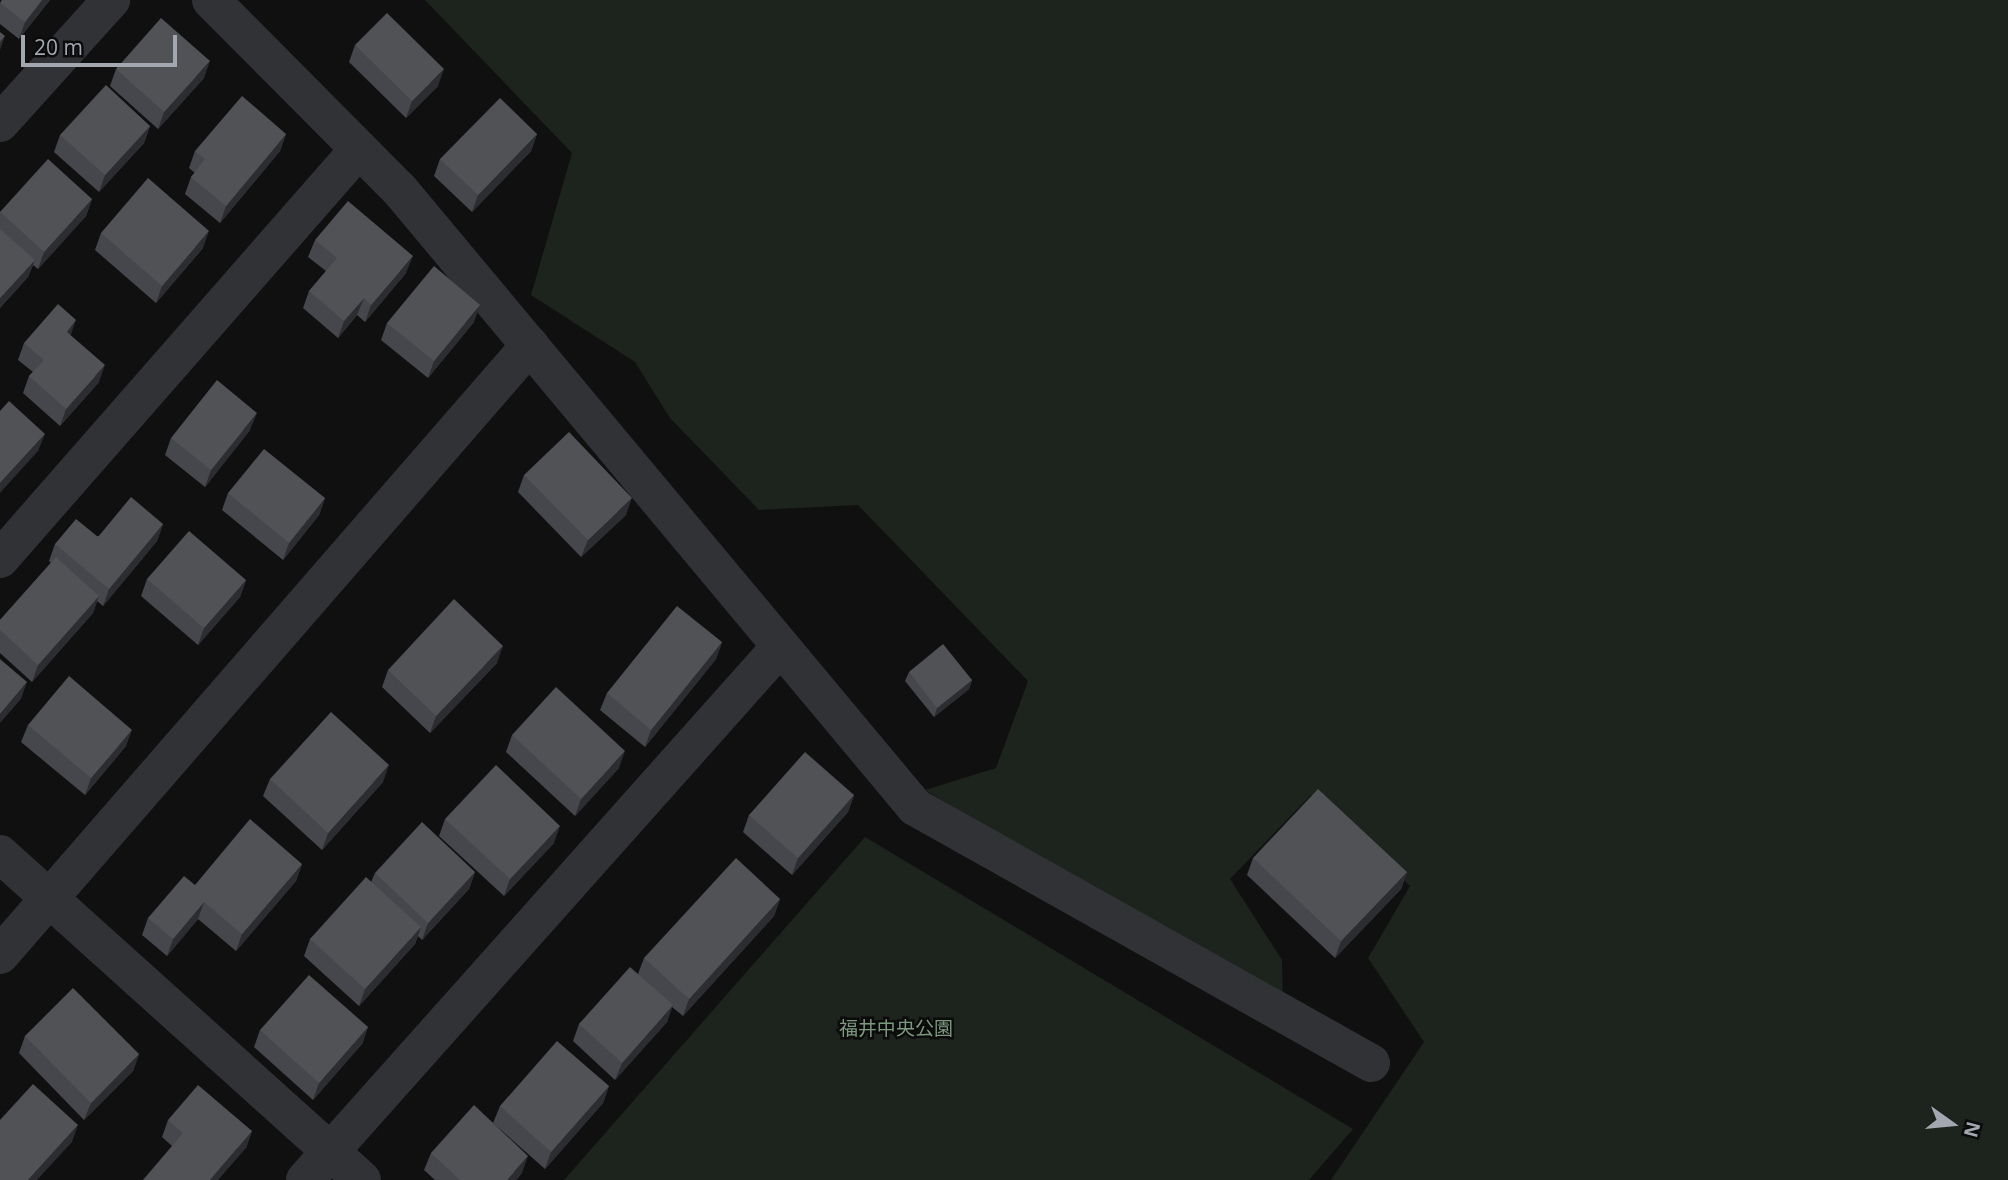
<!DOCTYPE html>
<meta charset="utf-8">
<style>
body{margin:0}
#map{position:relative;width:2008px;height:1180px;overflow:hidden;background:#101011;font-family:"Open Sans","Noto Sans JP",sans-serif}
div>[style]{position:absolute}
.green>*{inset:0;background:#1d231d}
.street>*{height:38px;margin:-19px;padding:0 19px;transform-origin:19px;border-radius:19px;background:#313235}
.wall>*{inset:0;background:#46474c}
.shaded-wall>*{inset:0;background:#2c2d30}
.building>*{inset:0;background:#505256}
span{translate:-50% -50%;white-space:nowrap;text-align:center;line-height:1.15;-webkit-text-stroke:5px #0b0b0c;paint-order:stroke}
.park-label{font-size:19px;color:#7b997d}
.north{position:absolute;left:1917px;top:1089px;width:70px;height:70px;-webkit-text-stroke:5px #0b0b0c;paint-order:stroke;rotate:105deg;font-size:19px;font-weight:700;line-height:28px;text-align:center;color:#a3a7b0}
.north::after{content:'';display:block;margin:auto;width:24px;height:32px;background:#a3a7b0;clip-path:polygon(50% 0,100% 100%,50% 72%,0 100%)}
.scale{position:absolute;left:21px;top:35px;width:156px;height:32px;box-sizing:border-box;border:4px solid #a3a7b0;border-top:0;padding-left:9px;font-size:21px;line-height:24px;white-space:nowrap;color:#a3a7b0;-webkit-text-stroke:5px #0b0b0c;paint-order:stroke}
</style>
<div id="map">
<div class="green">
<i style="clip-path:polygon(425px 0,2008px 0,2008px 1180px,1331px 1180px,1424px 1042px,1368px 958px,1410px 886px,1311px 795px,1230px 879px,1282px 960px,1283px 1003px,925px 790px,996px 768px,1028px 681px,858px 505px,759px 510px,670px 418px,635px 362px,531px 295px,572px 153px)"></i>
<i style="clip-path:polygon(865px 837px,1353px 1129px,1309px 1180px,564px 1180px)"></i>
</div>
<div class="street">
<i style="left:211px;top:0;width:267px;rotate:45.2deg"></i>
<i style="left:399px;top:189px;width:805px;rotate:50.14deg"></i>
<i style="left:915px;top:807px;width:523px;rotate:29.31deg"></i>
<i style="left:0;top:123px;width:166px;rotate:-47.9deg"></i>
<i style="left:0;top:559px;width:545px;rotate:-48.79deg"></i>
<i style="left:0;top:854px;width:487px;rotate:42deg"></i>
<i style="left:0;top:955px;width:808px;rotate:-49.01deg"></i>
<i style="left:305px;top:1180px;width:715px;rotate:-48.29deg"></i>
</div>
<div class="wall">
<i style="clip-path:polygon(2px 0,50px 0,19px 39px,0 24px,0 4px)"></i>
<i style="clip-path:polygon(355px 45px,438px 86px,406px 118px,349px 62px)"></i>
<i style="clip-path:polygon(116px 69px,204px 78px,158px 129px,110px 86px)"></i>
<i style="clip-path:polygon(150px 126px,144px 143px,99px 192px,54px 152px,60px 135px)"></i>
<i style="clip-path:polygon(286px 134px,280px 151px,220px 223px,185px 194px,191px 177px,195px 173px,189px 168px,195px 151px)"></i>
<i style="clip-path:polygon(537px 134px,531px 151px,472px 212px,434px 176px,440px 159px)"></i>
<i style="clip-path:polygon(92px 199px,86px 216px,38px 269px,33px 265px,28px 277px,0 308px,0 212px)"></i>
<i style="clip-path:polygon(101px 233px,203px 248px,156px 303px,95px 250px)"></i>
<i style="clip-path:polygon(315px 240px,406px 273px,365px 322px,357px 315px,338px 338px,303px 308px,309px 291px,326px 271px,308px 257px)"></i>
<i style="clip-path:polygon(474px 322px,428px 378px,381px 340px,387px 323px)"></i>
<i style="clip-path:polygon(70px 335px,99px 382px,60px 426px,23px 393px,29px 376px,33px 372px,18px 360px,24px 343px)"></i>
<i style="clip-path:polygon(250px 430px,205px 487px,165px 455px,171px 438px)"></i>
<i style="clip-path:polygon(524px 475px,626px 515px,581px 557px,518px 492px)"></i>
<i style="clip-path:polygon(228px 493px,325px 498px,319px 515px,283px 560px,222px 510px)"></i>
<i style="clip-path:polygon(163px 524px,157px 541px,103px 606px,97px 601px,93px 613px,32px 682px,0 653px,0 620px,51px 563px,49px 561px,55px 544px)"></i>
<i style="clip-path:polygon(147px 579px,246px 580px,240px 597px,198px 645px,141px 596px)"></i>
<i style="clip-path:polygon(722px 642px,716px 659px,645px 747px,600px 710px,607px 693px)"></i>
<i style="clip-path:polygon(497px 663px,430px 733px,382px 687px,388px 670px)"></i>
<i style="clip-path:polygon(909px 672px,972px 680px,969px 689px,934px 717px,905px 681px)"></i>
<i style="clip-path:polygon(28px 725px,126px 746px,85px 795px,21px 742px)"></i>
<i style="clip-path:polygon(512px 735px,619px 768px,575px 816px,506px 752px)"></i>
<i style="clip-path:polygon(270px 779px,383px 782px,322px 850px,263px 796px)"></i>
<i style="clip-path:polygon(854px 795px,848px 812px,792px 875px,743px 832px,749px 815px)"></i>
<i style="clip-path:polygon(445px 819px,554px 843px,504px 896px,439px 836px)"></i>
<i style="clip-path:polygon(1253px 858px,1407px 872px,1401px 889px,1335px 958px,1247px 875px)"></i>
<i style="clip-path:polygon(302px 864px,296px 881px,236px 951px,198px 919px,167px 956px,142px 935px,148px 918px,195px 885px)"></i>
<i style="clip-path:polygon(475px 872px,469px 889px,422px 940px,418px 936px,415px 944px,359px 1006px,304px 956px,310px 939px,371px 882px,375px 873px)"></i>
<i style="clip-path:polygon(780px 899px,774px 916px,683px 1016px,672px 1007px,667px 1022px,615px 1080px,573px 1041px,579px 1024px,638px 974px,644px 958px)"></i>
<i style="clip-path:polygon(368px 1027px,362px 1044px,313px 1100px,254px 1047px,260px 1030px)"></i>
<i style="clip-path:polygon(25px 1036px,139px 1054px,133px 1071px,84px 1120px,19px 1053px)"></i>
<i style="clip-path:polygon(609px 1086px,603px 1103px,545px 1169px,493px 1123px,500px 1106px)"></i>
<i style="clip-path:polygon(168px 1120px,252px 1131px,246px 1148px,172px 1146px,162px 1137px)"></i>
<i style="clip-path:polygon(431px 1153px,522px 1173px,516px 1180px,435px 1180px,424px 1170px)"></i>
</div>
<div class="shaded-wall">
<i style="clip-path:polygon(42px 0,50px 0,19px 39px,25px 22px)"></i>
<i style="clip-path:polygon(5px 36px,0 50px,0 42px)"></i>
<i style="clip-path:polygon(210px 61px,204px 78px,158px 129px,164px 112px)"></i>
<i style="clip-path:polygon(444px 69px,438px 86px,406px 118px,412px 101px)"></i>
<i style="clip-path:polygon(150px 126px,144px 143px,99px 192px,105px 175px)"></i>
<i style="clip-path:polygon(286px 134px,280px 151px,220px 223px,226px 206px)"></i>
<i style="clip-path:polygon(537px 134px,531px 151px,472px 212px,478px 195px)"></i>
<i style="clip-path:polygon(92px 199px,86px 216px,38px 269px,44px 252px)"></i>
<i style="clip-path:polygon(209px 231px,203px 248px,156px 303px,162px 286px)"></i>
<i style="clip-path:polygon(413px 256px,406px 273px,365px 322px,371px 305px)"></i>
<i style="clip-path:polygon(35px 260px,28px 277px,0 308px,0 298px)"></i>
<i style="clip-path:polygon(364px 298px,357px 315px,338px 338px,344px 321px)"></i>
<i style="clip-path:polygon(480px 305px,474px 322px,428px 378px,434px 361px)"></i>
<i style="clip-path:polygon(76px 320px,70px 337px,67px 332px)"></i>
<i style="clip-path:polygon(105px 365px,99px 382px,60px 426px,66px 409px)"></i>
<i style="clip-path:polygon(257px 413px,250px 430px,205px 487px,211px 470px)"></i>
<i style="clip-path:polygon(45px 434px,38px 451px,0 493px,0 483px)"></i>
<i style="clip-path:polygon(325px 498px,319px 515px,283px 560px,289px 543px)"></i>
<i style="clip-path:polygon(632px 498px,626px 515px,581px 557px,588px 540px)"></i>
<i style="clip-path:polygon(163px 524px,157px 541px,103px 606px,109px 589px)"></i>
<i style="clip-path:polygon(246px 580px,240px 597px,198px 645px,204px 628px)"></i>
<i style="clip-path:polygon(99px 596px,93px 613px,32px 682px,38px 665px)"></i>
<i style="clip-path:polygon(722px 642px,716px 659px,645px 747px,651px 730px)"></i>
<i style="clip-path:polygon(503px 646px,497px 663px,430px 733px,436px 716px)"></i>
<i style="clip-path:polygon(972px 680px,969px 689px,934px 717px,937px 708px)"></i>
<i style="clip-path:polygon(27px 682px,21px 699px,0 723px,0 714px)"></i>
<i style="clip-path:polygon(132px 730px,126px 746px,85px 795px,91px 778px)"></i>
<i style="clip-path:polygon(625px 751px,619px 768px,575px 816px,581px 799px)"></i>
<i style="clip-path:polygon(389px 765px,383px 782px,322px 850px,328px 833px)"></i>
<i style="clip-path:polygon(854px 795px,848px 812px,792px 875px,798px 858px)"></i>
<i style="clip-path:polygon(560px 826px,554px 843px,504px 896px,510px 879px)"></i>
<i style="clip-path:polygon(302px 864px,296px 881px,236px 951px,242px 934px)"></i>
<i style="clip-path:polygon(475px 872px,469px 889px,422px 940px,428px 923px)"></i>
<i style="clip-path:polygon(1407px 872px,1401px 889px,1335px 958px,1341px 941px)"></i>
<i style="clip-path:polygon(780px 899px,774px 916px,683px 1016px,689px 999px)"></i>
<i style="clip-path:polygon(204px 902px,198px 919px,167px 956px,173px 939px)"></i>
<i style="clip-path:polygon(421px 927px,415px 944px,359px 1006px,365px 989px)"></i>
<i style="clip-path:polygon(673px 1005px,667px 1022px,615px 1080px,622px 1063px)"></i>
<i style="clip-path:polygon(368px 1027px,362px 1044px,313px 1100px,319px 1083px)"></i>
<i style="clip-path:polygon(139px 1054px,133px 1071px,84px 1120px,91px 1103px)"></i>
<i style="clip-path:polygon(609px 1086px,603px 1103px,545px 1169px,551px 1152px)"></i>
<i style="clip-path:polygon(78px 1125px,72px 1142px,37px 1180px,28px 1180px)"></i>
<i style="clip-path:polygon(252px 1131px,246px 1148px,218px 1180px,210px 1180px)"></i>
<i style="clip-path:polygon(528px 1156px,522px 1173px,516px 1180px,507px 1180px)"></i>
</div>
<div class="building">
<i style="clip-path:polygon(2px 0,42px 0,25px 22px,0 3px)"></i>
<i style="clip-path:polygon(387px 13px,444px 69px,412px 101px,355px 45px)"></i>
<i style="clip-path:polygon(161px 18px,210px 61px,164px 112px,116px 69px)"></i>
<i style="clip-path:polygon(0 32px,5px 36px,0 42px)"></i>
<i style="clip-path:polygon(106px 85px,150px 126px,105px 175px,60px 135px)"></i>
<i style="clip-path:polygon(242px 96px,286px 134px,226px 206px,191px 177px,205px 159px,195px 151px)"></i>
<i style="clip-path:polygon(500px 98px,537px 134px,478px 195px,440px 159px)"></i>
<i style="clip-path:polygon(48px 159px,92px 199px,44px 252px,0 212px)"></i>
<i style="clip-path:polygon(148px 178px,209px 231px,162px 286px,101px 233px)"></i>
<i style="clip-path:polygon(348px 201px,413px 256px,371px 305px,364px 298px,344px 321px,309px 291px,337px 258px,315px 240px)"></i>
<i style="clip-path:polygon(0 229px,35px 260px,0 298px)"></i>
<i style="clip-path:polygon(434px 266px,480px 305px,434px 361px,387px 323px)"></i>
<i style="clip-path:polygon(58px 304px,76px 320px,67px 332px,105px 365px,66px 409px,29px 376px,44px 360px,24px 343px)"></i>
<i style="clip-path:polygon(217px 380px,257px 413px,211px 470px,171px 438px)"></i>
<i style="clip-path:polygon(9px 401px,45px 434px,0 483px,0 411px)"></i>
<i style="clip-path:polygon(569px 432px,632px 498px,588px 540px,524px 475px)"></i>
<i style="clip-path:polygon(264px 449px,325px 498px,289px 543px,228px 493px)"></i>
<i style="clip-path:polygon(131px 497px,163px 524px,109px 589px,55px 544px,76px 519px,98px 537px)"></i>
<i style="clip-path:polygon(189px 531px,246px 580px,204px 628px,147px 579px)"></i>
<i style="clip-path:polygon(56px 557px,99px 596px,38px 665px,0 630px,0 620px)"></i>
<i style="clip-path:polygon(454px 599px,503px 646px,436px 716px,388px 670px)"></i>
<i style="clip-path:polygon(677px 606px,722px 642px,651px 730px,607px 693px)"></i>
<i style="clip-path:polygon(943px 644px,972px 680px,937px 708px,909px 672px)"></i>
<i style="clip-path:polygon(0 659px,27px 682px,0 714px)"></i>
<i style="clip-path:polygon(69px 676px,132px 730px,91px 778px,28px 725px)"></i>
<i style="clip-path:polygon(556px 687px,625px 751px,581px 799px,512px 735px)"></i>
<i style="clip-path:polygon(331px 712px,389px 765px,328px 833px,270px 779px)"></i>
<i style="clip-path:polygon(805px 752px,854px 795px,798px 858px,749px 815px)"></i>
<i style="clip-path:polygon(496px 765px,560px 826px,510px 879px,445px 819px)"></i>
<i style="clip-path:polygon(1318px 789px,1407px 872px,1341px 941px,1253px 858px)"></i>
<i style="clip-path:polygon(250px 819px,302px 864px,242px 934px,204px 902px,173px 939px,148px 918px,184px 876px,195px 885px)"></i>
<i style="clip-path:polygon(422px 822px,475px 872px,428px 923px,375px 873px)"></i>
<i style="clip-path:polygon(736px 858px,780px 899px,689px 999px,644px 958px)"></i>
<i style="clip-path:polygon(366px 877px,421px 927px,365px 989px,310px 939px)"></i>
<i style="clip-path:polygon(630px 967px,673px 1005px,622px 1063px,579px 1024px)"></i>
<i style="clip-path:polygon(309px 975px,368px 1027px,319px 1083px,260px 1030px)"></i>
<i style="clip-path:polygon(73px 988px,139px 1054px,91px 1103px,25px 1036px)"></i>
<i style="clip-path:polygon(557px 1041px,609px 1086px,551px 1152px,500px 1106px)"></i>
<i style="clip-path:polygon(33px 1084px,78px 1125px,28px 1180px,0 1180px,0 1120px)"></i>
<i style="clip-path:polygon(198px 1085px,252px 1131px,210px 1180px,143px 1180px,183px 1133px,168px 1120px)"></i>
<i style="clip-path:polygon(474px 1105px,528px 1156px,507px 1180px,460px 1180px,431px 1153px)"></i>
</div>
<div class="park-label">
<span style="left:896px;top:1029px">福井中央公園</span>
</div>
<div class="north">N</div>
<div class="scale">20 m</div>
</div>
